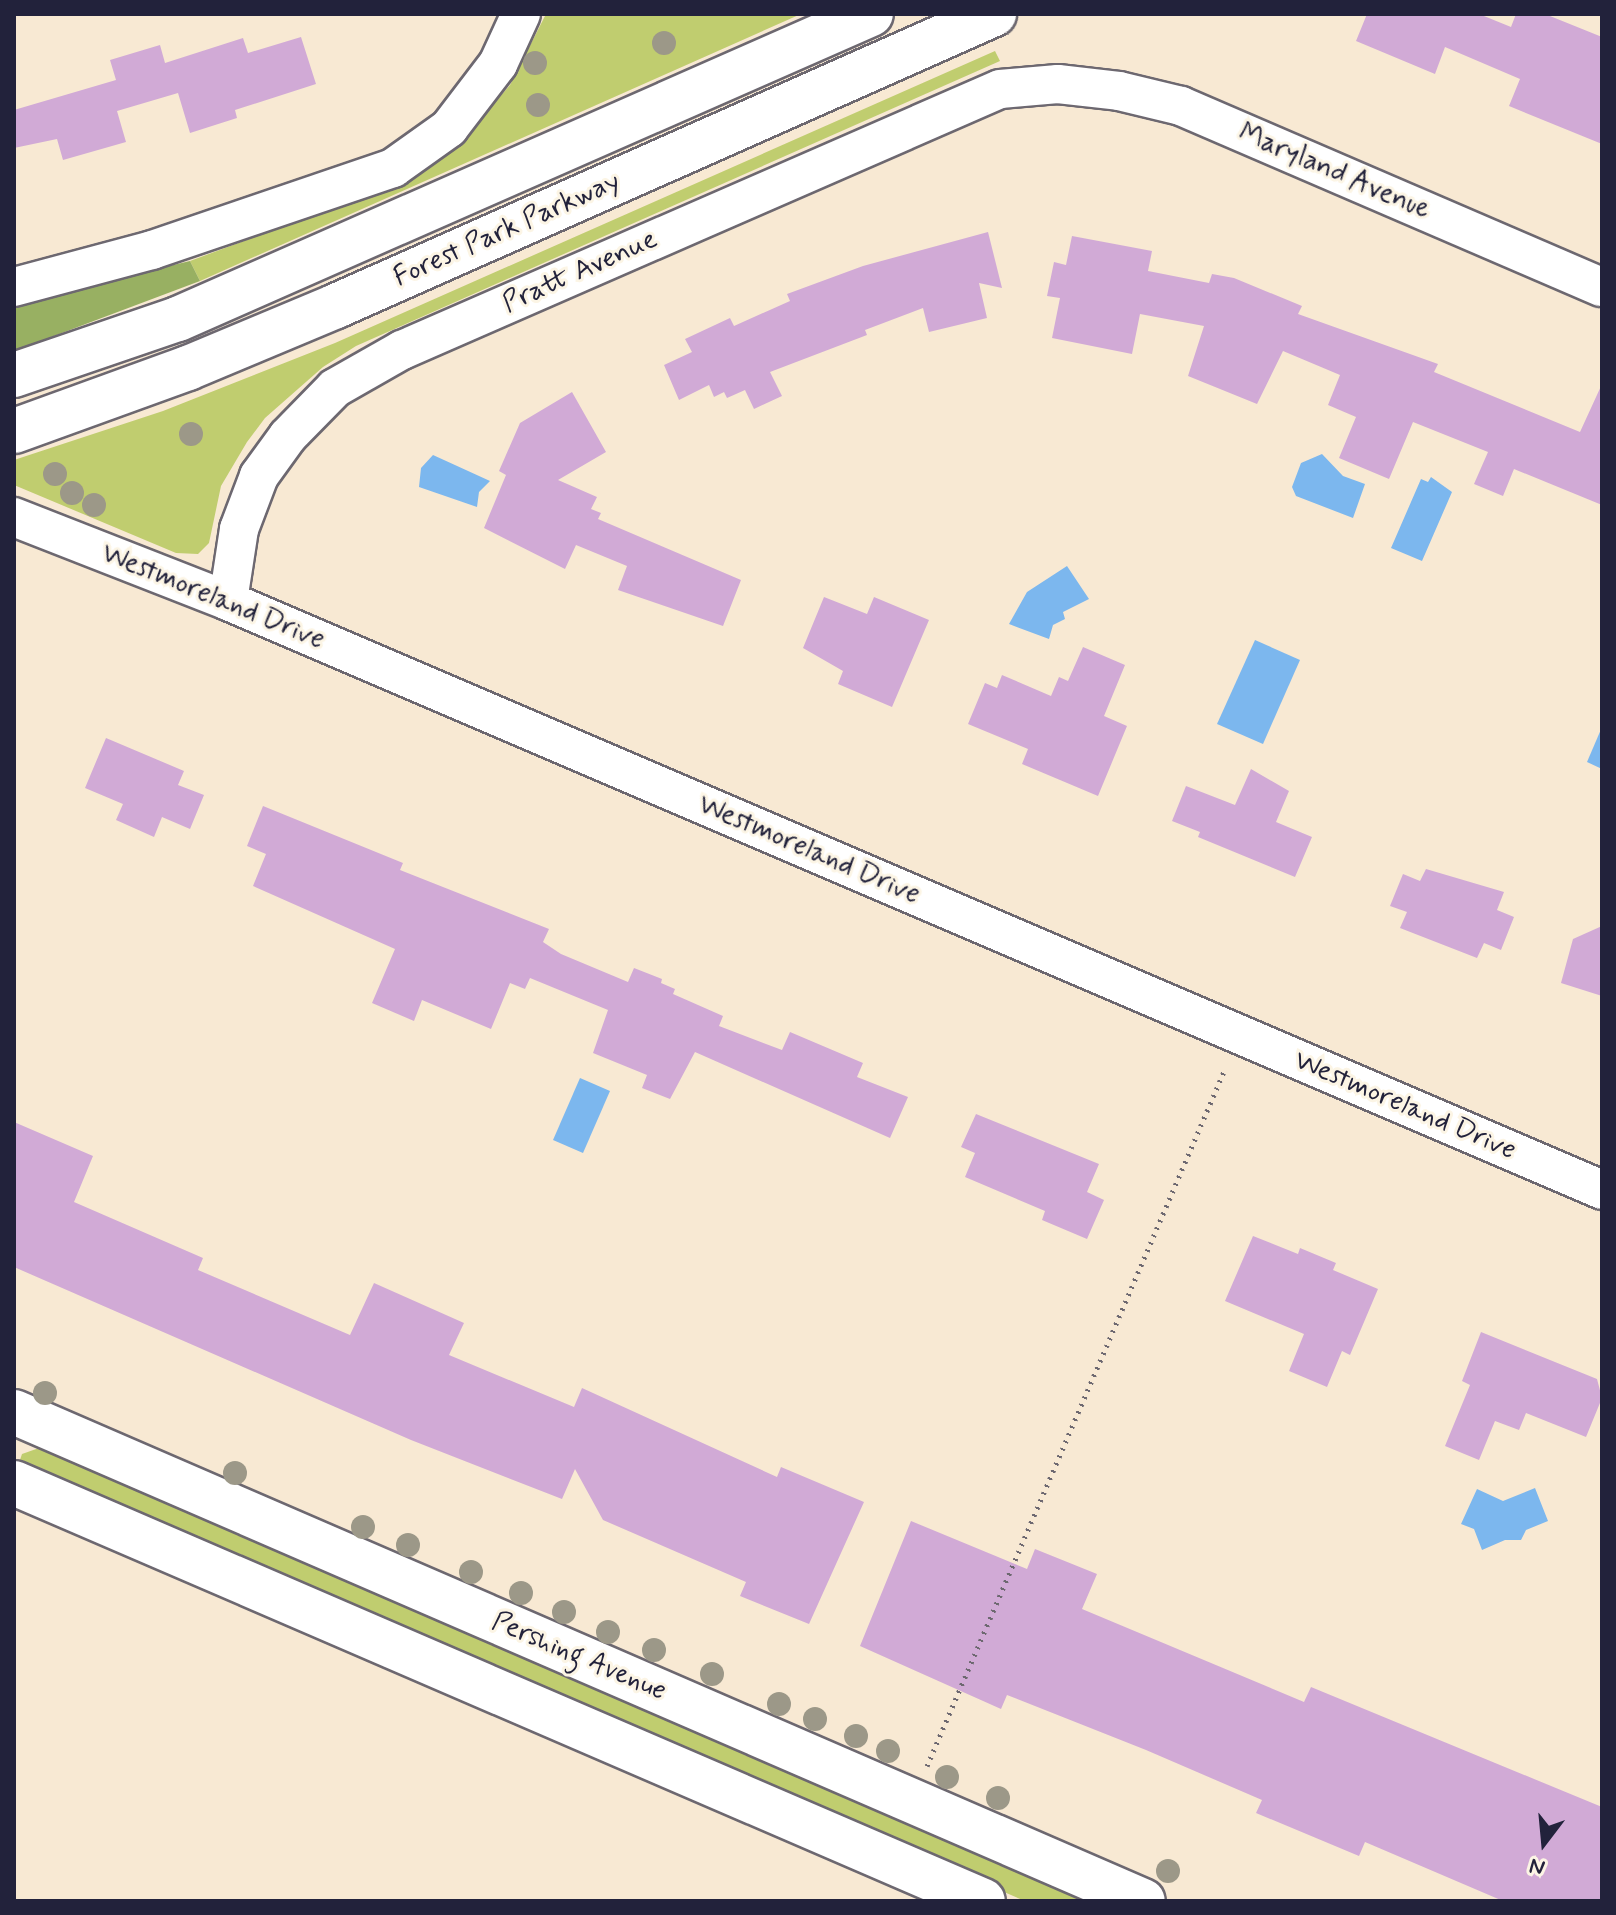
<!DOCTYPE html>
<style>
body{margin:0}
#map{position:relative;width:1616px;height:1915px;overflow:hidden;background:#f8e9d3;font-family:Mynerve,sans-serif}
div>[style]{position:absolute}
.green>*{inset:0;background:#c0cd6f}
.forest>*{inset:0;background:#98b062}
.water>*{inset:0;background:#7cb7ee}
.building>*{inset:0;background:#d1aad6}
.path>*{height:5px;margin-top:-2.5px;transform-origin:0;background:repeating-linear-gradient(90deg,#6d6870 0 2px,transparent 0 8px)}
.roads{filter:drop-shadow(2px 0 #6d6870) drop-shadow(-2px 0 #6d6870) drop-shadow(0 2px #6d6870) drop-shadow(0 -2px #6d6870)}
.minor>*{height:38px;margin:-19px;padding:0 19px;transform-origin:19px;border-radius:19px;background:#fff}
.tertiary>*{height:44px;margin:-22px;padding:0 22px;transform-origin:22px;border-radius:22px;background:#fff}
.motorway>*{height:44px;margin:-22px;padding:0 22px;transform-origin:22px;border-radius:22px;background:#fff}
.trees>*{width:24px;height:24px;margin:-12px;border-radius:50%;background:#9c9888}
span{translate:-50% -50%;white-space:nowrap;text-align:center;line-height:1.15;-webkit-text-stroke:6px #fcf5e5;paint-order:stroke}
.street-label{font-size:28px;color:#22223b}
.frame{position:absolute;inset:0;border:16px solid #22223b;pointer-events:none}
.north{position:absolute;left:1504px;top:1803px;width:80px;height:80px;-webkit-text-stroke:6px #fcf5e5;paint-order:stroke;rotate:196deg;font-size:22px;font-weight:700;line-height:32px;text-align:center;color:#22223b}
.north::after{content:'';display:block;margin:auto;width:28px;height:36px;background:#22223b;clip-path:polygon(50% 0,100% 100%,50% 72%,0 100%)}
</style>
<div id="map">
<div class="green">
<i style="clip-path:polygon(546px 14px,801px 14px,200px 281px,190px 261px,403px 182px,435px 163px,464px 138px,510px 85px)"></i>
<i style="clip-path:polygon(995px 51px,1000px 61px,356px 346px,323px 367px,265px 418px,247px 442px,221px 486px,209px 543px,198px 554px,176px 553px,14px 485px,14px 460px,163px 411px,335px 343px)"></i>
<i style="clip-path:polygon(39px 1448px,1099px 1901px,1025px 1901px,36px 1477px,19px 1463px,22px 1454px)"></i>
</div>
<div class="forest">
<i style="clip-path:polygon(190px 261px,200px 281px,14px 351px,14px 303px)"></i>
</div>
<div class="water">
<i style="clip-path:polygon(1322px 454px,1343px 476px,1365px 484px,1353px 518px,1296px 496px,1292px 487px,1301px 463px)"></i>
<i style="clip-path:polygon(433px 455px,490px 481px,479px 492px,477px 507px,419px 487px,421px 468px)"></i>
<i style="clip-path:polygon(1431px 477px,1452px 492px,1422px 561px,1391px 548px,1421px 479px,1428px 482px)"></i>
<i style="clip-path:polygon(1067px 566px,1089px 599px,1063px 612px,1065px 619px,1053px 625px,1049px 639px,1009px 624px,1027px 592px)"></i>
<i style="clip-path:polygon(1255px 640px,1300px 660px,1263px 744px,1217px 724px)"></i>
<i style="clip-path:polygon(1602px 727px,1602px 769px,1587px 762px)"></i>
<i style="clip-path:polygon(580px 1078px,610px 1091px,583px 1153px,553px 1140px)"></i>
<i style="clip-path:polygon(1535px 1488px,1548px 1521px,1526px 1530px,1521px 1540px,1505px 1540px,1482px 1550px,1474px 1529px,1461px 1524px,1477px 1489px,1503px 1501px)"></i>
</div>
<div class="building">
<i style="clip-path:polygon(1367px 14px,1479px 14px,1511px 27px,1516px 14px,1545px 14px,1602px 37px,1602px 144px,1509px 106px,1520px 79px,1445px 47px,1435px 74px,1356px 41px)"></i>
<i style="clip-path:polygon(301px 37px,316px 84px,235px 110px,237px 118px,190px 133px,178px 93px,117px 111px,126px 142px,63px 160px,57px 139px,14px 148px,14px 110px,116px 80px,110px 60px,160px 45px,165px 63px,243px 38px,248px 53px)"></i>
<i style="clip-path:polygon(988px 232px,1002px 288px,979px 283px,987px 318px,929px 332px,923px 308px,865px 330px,867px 335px,770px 372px,782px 396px,754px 409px,745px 390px,727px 398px,724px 392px,714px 397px,709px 385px,679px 400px,664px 365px,692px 352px,685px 339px,730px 318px,734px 326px,790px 301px,787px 294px,863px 266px)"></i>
<i style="clip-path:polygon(1072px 236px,1152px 251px,1148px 271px,1209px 283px,1212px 274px,1234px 278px,1302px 306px,1298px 314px,1438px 364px,1434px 372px,1580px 432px,1602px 384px,1602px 505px,1514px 469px,1503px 496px,1474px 484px,1488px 452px,1413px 422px,1389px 479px,1339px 458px,1356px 417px,1328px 405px,1340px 375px,1283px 351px,1257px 404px,1188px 376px,1204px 326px,1140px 314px,1132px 354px,1052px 338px,1060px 298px,1047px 296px,1054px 262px,1066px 265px)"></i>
<i style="clip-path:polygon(572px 392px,606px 452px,558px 480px,597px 497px,591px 509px,601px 513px,598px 519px,741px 580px,723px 626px,618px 590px,627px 566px,576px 545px,565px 569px,484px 528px,506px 475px,499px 471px,520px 423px)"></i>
<i style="clip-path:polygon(824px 597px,867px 614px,874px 597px,929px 620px,892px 707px,838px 684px,843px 671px,803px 648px)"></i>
<i style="clip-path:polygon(1083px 647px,1125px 665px,1104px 716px,1127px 726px,1098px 796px,1022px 764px,1028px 749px,968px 724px,985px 683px,997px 688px,1002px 675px,1051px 696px,1059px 677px,1068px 681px)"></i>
<i style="clip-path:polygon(106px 738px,184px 771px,178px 785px,204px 795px,190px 829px,162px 817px,154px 837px,116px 820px,123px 804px,85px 788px)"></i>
<i style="clip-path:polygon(1251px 769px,1289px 791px,1276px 822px,1312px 837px,1295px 877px,1198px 837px,1200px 832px,1172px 821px,1186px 786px,1235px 805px)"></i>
<i style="clip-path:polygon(263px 806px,403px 863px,400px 870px,549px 929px,543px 942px,561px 954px,628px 982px,634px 968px,662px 979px,661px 983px,675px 989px,673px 994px,723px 1016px,719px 1026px,782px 1050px,790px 1032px,863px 1063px,857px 1077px,908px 1097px,890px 1138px,695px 1052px,670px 1099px,642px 1088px,647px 1075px,593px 1053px,608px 1010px,530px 978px,525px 989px,510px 983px,491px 1029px,422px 1000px,414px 1021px,372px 1003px,395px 949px,253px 886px,266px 854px,247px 846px)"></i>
<i style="clip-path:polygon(1426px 869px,1504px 892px,1497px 910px,1514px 917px,1501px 950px,1484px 943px,1477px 958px,1400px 928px,1407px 912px,1390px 906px,1403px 874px,1420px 881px)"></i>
<i style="clip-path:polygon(1602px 926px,1602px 996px,1561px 983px,1573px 939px)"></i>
<i style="clip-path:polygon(976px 1114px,1099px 1164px,1087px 1192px,1104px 1200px,1087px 1239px,1042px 1220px,1045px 1211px,965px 1177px,975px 1153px,961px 1147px)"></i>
<i style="clip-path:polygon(14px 1122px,93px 1156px,74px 1202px,203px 1258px,198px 1270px,350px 1335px,374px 1283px,464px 1323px,449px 1355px,574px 1407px,582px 1388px,777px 1477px,781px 1467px,864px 1502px,809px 1624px,740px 1596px,746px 1582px,603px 1520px,575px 1469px,562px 1499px,411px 1440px,14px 1267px)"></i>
<i style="clip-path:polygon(1253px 1236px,1298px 1254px,1300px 1248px,1336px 1263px,1333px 1270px,1378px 1289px,1350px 1355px,1342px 1351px,1327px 1387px,1289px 1371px,1304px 1334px,1225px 1301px)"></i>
<i style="clip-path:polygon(1481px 1332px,1597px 1379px,1602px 1398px,1586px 1437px,1526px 1413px,1519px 1430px,1495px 1421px,1479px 1460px,1445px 1446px,1470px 1385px,1462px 1381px)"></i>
<i style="clip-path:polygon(911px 1521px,1027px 1569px,1035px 1549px,1097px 1574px,1082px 1609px,1304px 1702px,1311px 1687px,1602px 1807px,1602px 1901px,1503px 1901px,1365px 1842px,1359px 1856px,1256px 1813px,1262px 1800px,1146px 1750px,1007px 1695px,1001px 1709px,860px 1646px)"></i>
</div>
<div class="path">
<i style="left:927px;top:1766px;width:758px;rotate:-66.85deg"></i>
</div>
<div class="roads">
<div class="minor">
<i style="left:14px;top:287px;width:143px;rotate:-15deg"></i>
<i style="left:152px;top:250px;width:255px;rotate:-18.8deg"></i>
<i style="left:393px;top:168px;width:69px;rotate:-35.5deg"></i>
<i style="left:449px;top:128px;width:81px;rotate:-52.6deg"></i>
<i style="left:498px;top:64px;width:55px;rotate:-65.3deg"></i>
<i style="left:14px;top:517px;width:230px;rotate:21.4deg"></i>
<i style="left:228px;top:601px;width:1495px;rotate:23.2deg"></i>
<i style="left:228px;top:601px;width:73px;rotate:-81.3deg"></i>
<i style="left:239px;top:529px;width:57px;rotate:-69.3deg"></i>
<i style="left:259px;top:476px;width:49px;rotate:-54.1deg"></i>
<i style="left:288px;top:436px;width:67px;rotate:-45.6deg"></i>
<i style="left:335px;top:388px;width:77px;rotate:-29.6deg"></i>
<i style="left:402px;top:350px;width:652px;rotate:-23.58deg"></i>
<i style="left:1000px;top:89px;width:58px;rotate:-4.9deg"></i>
<i style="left:1058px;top:84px;width:61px;rotate:6.5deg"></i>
<i style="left:1119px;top:91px;width:64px;rotate:13.6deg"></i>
<i style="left:1181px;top:106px;width:458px;rotate:23.3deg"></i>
</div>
<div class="tertiary">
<i style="left:14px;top:1412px;width:1230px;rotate:23.42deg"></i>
<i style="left:14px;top:1483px;width:1055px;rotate:23.33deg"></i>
</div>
<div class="motorway">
<i style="left:14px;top:375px;width:173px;rotate:-18.9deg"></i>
<i style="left:178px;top:319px;width:757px;rotate:-23.76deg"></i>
<i style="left:14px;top:431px;width:185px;rotate:-19.9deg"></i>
<i style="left:188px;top:368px;width:160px;rotate:-22.7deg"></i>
<i style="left:336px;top:306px;width:720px;rotate:-23.93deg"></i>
</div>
</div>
<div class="trees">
<i style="left:664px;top:43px"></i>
<i style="left:535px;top:63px"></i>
<i style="left:538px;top:105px"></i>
<i style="left:191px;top:434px"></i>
<i style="left:55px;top:474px"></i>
<i style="left:72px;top:493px"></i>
<i style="left:94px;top:505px"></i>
<i style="left:45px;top:1393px"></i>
<i style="left:235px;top:1473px"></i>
<i style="left:363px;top:1527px"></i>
<i style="left:408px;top:1545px"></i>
<i style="left:471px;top:1572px"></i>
<i style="left:521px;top:1593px"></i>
<i style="left:564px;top:1612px"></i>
<i style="left:608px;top:1632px"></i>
<i style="left:654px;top:1650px"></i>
<i style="left:712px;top:1674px"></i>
<i style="left:779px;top:1704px"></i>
<i style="left:815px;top:1719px"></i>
<i style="left:856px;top:1736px"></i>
<i style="left:888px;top:1751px"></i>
<i style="left:947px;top:1777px"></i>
<i style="left:998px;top:1798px"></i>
<i style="left:1168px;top:1871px"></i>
</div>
<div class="street-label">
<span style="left:1334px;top:172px;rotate:23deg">Maryland Avenue</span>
<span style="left:507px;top:230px;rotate:-24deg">Forest Park Parkway</span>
<span style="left:580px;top:272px;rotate:-24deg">Pratt Avenue</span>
<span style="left:213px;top:597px;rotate:22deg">Westmoreland Drive</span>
<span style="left:809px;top:850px;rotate:23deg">Westmoreland Drive</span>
<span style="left:1405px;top:1106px;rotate:23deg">Westmoreland Drive</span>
<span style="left:579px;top:1657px;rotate:23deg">Pershing Avenue</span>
</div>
<div class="frame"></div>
<div class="north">N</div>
</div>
